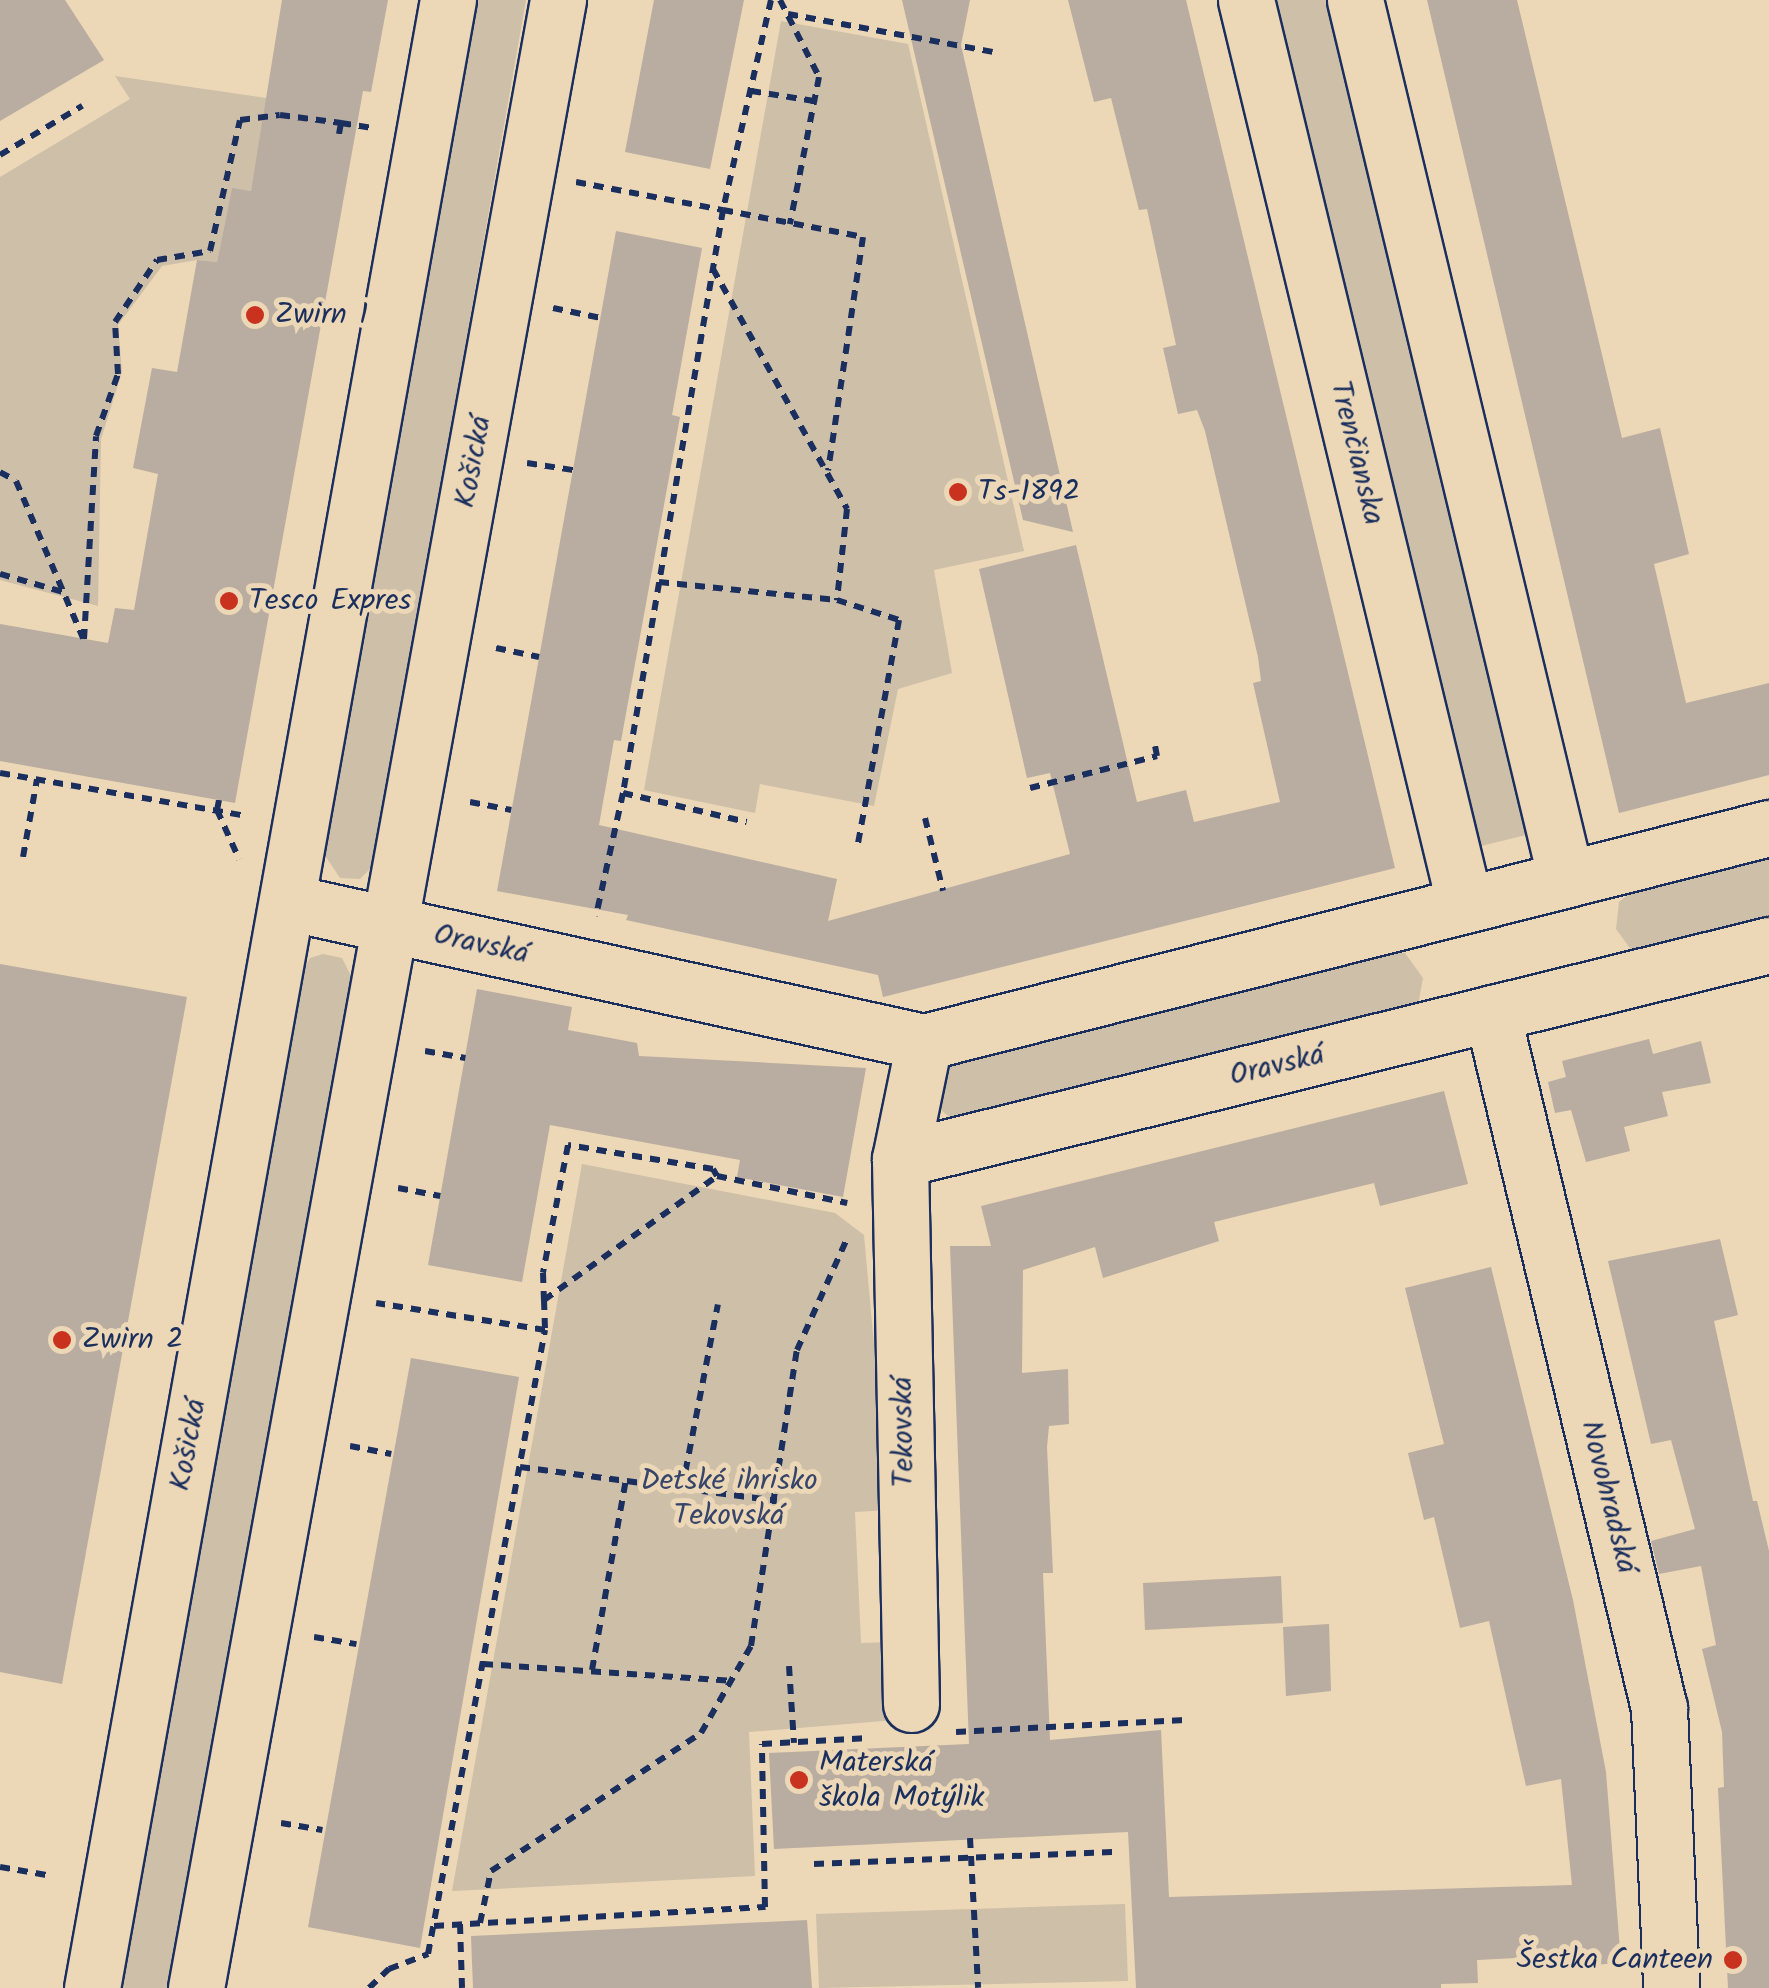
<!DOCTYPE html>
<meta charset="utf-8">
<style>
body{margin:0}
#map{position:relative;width:1769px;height:1988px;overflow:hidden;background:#ecd7b6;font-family:Kalam,sans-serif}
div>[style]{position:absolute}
.green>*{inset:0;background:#cebfa9}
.building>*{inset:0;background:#b8ada0}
.path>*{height:6px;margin-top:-3px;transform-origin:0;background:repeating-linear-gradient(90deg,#1b2f5e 0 10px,transparent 0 18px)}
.roads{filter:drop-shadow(2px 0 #1b2f5e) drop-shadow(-2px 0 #1b2f5e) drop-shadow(0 2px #1b2f5e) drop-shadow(0 -2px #1b2f5e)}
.minor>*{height:55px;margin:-27.5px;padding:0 27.5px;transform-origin:27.5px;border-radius:27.5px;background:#ecd7b6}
.dots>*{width:28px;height:28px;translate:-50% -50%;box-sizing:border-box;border:5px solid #ecd7b6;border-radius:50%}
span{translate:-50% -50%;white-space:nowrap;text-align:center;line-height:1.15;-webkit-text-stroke:10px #ecd7b6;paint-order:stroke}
.poi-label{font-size:30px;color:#1b2f5e}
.left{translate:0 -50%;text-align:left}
.right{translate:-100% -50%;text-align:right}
.street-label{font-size:30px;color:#1b2f5e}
.park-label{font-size:30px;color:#364569}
</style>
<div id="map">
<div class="green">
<i style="clip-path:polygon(474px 0,526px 0,374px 865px,360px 879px,340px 878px,322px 851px)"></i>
<i style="clip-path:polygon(1262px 0,1344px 0,1542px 831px,1473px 848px)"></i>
<i style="clip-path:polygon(781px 21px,908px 44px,1024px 551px,934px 570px,952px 673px,898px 689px,874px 806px,760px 784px,755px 813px,644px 790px)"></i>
<i style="clip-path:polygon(115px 76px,328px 107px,264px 123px,251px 191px,232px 189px,217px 262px,197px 260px,162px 266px,118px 325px,122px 372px,101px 439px,98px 606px,0 580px,0 177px,130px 99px)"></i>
<i style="clip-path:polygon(1769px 852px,1769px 930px,1635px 955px,1616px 929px,1619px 902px,1639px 886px)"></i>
<i style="clip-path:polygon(1370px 950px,1405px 953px,1423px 978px,1418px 1005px,958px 1124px,942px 1111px,936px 1085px,943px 1067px,966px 1053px)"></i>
<i style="clip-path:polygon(323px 954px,342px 958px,352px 978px,171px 1988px,116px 1988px,299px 978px,310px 958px)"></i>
<i style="clip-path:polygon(582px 1164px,835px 1213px,864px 1235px,889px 1510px,855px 1512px,861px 1643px,894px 1642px,895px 1720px,749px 1732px,755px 1876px,452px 1891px)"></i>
<i style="clip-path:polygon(1125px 1904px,1128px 1981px,819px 1988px,816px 1914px)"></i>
</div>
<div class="building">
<i style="clip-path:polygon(0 0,65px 0,104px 60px,0 121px)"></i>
<i style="clip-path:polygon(282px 0,388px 0,371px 92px,363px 91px,235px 803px,0 761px,0 624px,108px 643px,115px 608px,134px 610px,158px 474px,133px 468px,152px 368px,177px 372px,197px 260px,217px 262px,232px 188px,251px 191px)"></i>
<i style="clip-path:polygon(654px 0,744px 0,710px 169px,625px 152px)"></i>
<i style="clip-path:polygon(902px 0,970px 0,961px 45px,1073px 532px,1023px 520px)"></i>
<i style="clip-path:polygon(1068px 0,1186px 0,1395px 868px,883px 997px,878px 975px,626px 920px,628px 915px,497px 891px,616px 231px,702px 248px,672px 415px,680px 417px,621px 741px,614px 740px,599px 825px,837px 879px,828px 921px,1070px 854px,1050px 773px,1027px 778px,979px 569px,1076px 545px,1137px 802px,1186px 790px,1194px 822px,1280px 802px,1253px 683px,1261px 681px,1258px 657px,1205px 431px,1197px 410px,1178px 414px,1163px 348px,1176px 345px,1147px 209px,1139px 210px,1111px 98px,1094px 102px)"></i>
<i style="clip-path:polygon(1427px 0,1517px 0,1622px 438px,1660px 428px,1689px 554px,1654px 564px,1686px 703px,1769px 683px,1769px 775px,1619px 813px)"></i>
<i style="clip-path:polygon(0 964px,187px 997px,62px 1684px,0 1672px)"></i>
<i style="clip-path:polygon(477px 989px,572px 1007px,568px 1030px,637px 1043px,639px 1056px,866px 1068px,843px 1197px,737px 1177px,740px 1160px,550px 1125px,522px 1282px,428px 1265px)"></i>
<i style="clip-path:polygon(1649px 1039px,1653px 1054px,1701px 1041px,1711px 1083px,1662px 1092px,1668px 1116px,1624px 1127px,1630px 1151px,1586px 1162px,1571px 1110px,1555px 1113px,1548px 1082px,1566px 1077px,1562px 1061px)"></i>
<i style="clip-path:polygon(1444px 1091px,1468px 1184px,1380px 1206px,1374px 1183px,1214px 1222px,1219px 1241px,1103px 1278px,1095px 1247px,1023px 1270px,1022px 1373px,1068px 1369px,1069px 1424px,1049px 1426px,1047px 1447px,1053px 1573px,1043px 1573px,1050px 1740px,1161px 1730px,1169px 1897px,1572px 1885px,1561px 1779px,1526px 1786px,1489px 1621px,1460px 1628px,1434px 1517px,1424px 1520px,1408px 1453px,1444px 1444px,1405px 1288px,1491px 1267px,1573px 1600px,1606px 1772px,1621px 1963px,1578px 1966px,1577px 1955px,1477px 1960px,1478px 1983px,1441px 1984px,1441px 1988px,1136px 1988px,1128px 1832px,774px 1849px,769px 1753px,969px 1744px,950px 1246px,991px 1246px,981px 1206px)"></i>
<i style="clip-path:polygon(1720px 1239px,1738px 1315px,1714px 1321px,1753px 1501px,1757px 1501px,1769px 1551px,1769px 1988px,1728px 1988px,1718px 1788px,1724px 1787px,1722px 1732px,1702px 1649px,1716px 1645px,1701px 1566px,1659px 1574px,1651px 1541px,1695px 1529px,1671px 1440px,1651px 1444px,1608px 1261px)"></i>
<i style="clip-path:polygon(411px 1358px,519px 1377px,420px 1948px,308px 1927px)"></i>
<i style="clip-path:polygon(1281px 1576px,1283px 1623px,1145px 1630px,1143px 1583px)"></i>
<i style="clip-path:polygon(1329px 1624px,1331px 1691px,1286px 1696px,1283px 1627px)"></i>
<i style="clip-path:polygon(807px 1920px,812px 1988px,473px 1988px,471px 1936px)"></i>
</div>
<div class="path">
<i style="left:771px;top:0;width:215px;rotate:102.9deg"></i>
<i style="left:723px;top:210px;width:143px;rotate:10.9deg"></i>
<i style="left:863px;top:237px;width:236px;rotate:98.5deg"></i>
<i style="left:780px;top:0;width:86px;rotate:63.1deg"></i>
<i style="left:819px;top:77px;width:150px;rotate:101.2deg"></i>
<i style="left:788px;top:14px;width:208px;rotate:10.5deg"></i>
<i style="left:751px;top:91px;width:64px;rotate:9deg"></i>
<i style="left:339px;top:134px;width:11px;rotate:-80deg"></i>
<i style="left:341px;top:123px;width:32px;rotate:9deg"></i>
<i style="left:0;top:155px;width:96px;rotate:-30.9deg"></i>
<i style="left:576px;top:182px;width:150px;rotate:10.8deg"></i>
<i style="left:723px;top:210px;width:592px;rotate:99.73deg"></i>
<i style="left:623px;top:793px;width:126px;rotate:102.4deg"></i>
<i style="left:713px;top:269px;width:275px;rotate:60.8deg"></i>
<i style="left:847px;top:509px;width:92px;rotate:96.3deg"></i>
<i style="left:837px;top:600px;width:65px;rotate:17.9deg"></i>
<i style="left:899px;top:620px;width:228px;rotate:100.4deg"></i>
<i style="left:553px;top:308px;width:49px;rotate:11.8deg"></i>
<i style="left:527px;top:463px;width:47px;rotate:8.7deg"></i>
<i style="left:0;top:472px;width:18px;rotate:29deg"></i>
<i style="left:16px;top:481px;width:171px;rotate:66.9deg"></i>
<i style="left:0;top:574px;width:66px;rotate:15.9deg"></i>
<i style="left:659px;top:582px;width:179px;rotate:5.8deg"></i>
<i style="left:84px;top:639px;width:203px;rotate:-86.6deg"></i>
<i style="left:96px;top:436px;width:66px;rotate:-70.5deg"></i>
<i style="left:118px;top:374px;width:52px;rotate:-93.3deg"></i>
<i style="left:115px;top:322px;width:75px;rotate:-55.9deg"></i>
<i style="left:157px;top:260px;width:54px;rotate:-9.6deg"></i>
<i style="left:210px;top:251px;width:134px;rotate:-77.1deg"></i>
<i style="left:240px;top:120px;width:40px;rotate:-7.1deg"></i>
<i style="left:280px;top:115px;width:62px;rotate:7.5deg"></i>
<i style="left:496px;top:648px;width:44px;rotate:11.8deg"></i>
<i style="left:0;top:773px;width:251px;rotate:9.9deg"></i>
<i style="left:1030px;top:788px;width:131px;rotate:-14.1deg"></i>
<i style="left:1157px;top:756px;width:10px;rotate:-101deg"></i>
<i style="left:623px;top:793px;width:127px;rotate:13.2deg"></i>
<i style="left:219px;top:800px;width:10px;rotate:101deg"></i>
<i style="left:217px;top:810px;width:54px;rotate:65.8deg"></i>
<i style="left:470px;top:802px;width:42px;rotate:11deg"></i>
<i style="left:925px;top:818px;width:75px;rotate:76.1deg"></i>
<i style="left:23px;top:857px;width:79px;rotate:-79.8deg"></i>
<i style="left:425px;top:1051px;width:41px;rotate:9.9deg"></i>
<i style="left:717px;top:1176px;width:133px;rotate:11.7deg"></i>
<i style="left:398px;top:1188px;width:43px;rotate:10.8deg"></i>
<i style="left:544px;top:1300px;width:213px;rotate:-35.6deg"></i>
<i style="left:717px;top:1176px;width:8px;rotate:-120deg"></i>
<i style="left:713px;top:1169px;width:147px;rotate:-170.6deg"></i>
<i style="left:568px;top:1145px;width:130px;rotate:101.1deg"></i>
<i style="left:543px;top:1273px;width:27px;rotate:88deg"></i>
<i style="left:544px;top:1300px;width:30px;rotate:88deg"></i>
<i style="left:350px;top:1446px;width:42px;rotate:11deg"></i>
<i style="left:520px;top:1467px;width:259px;rotate:7.5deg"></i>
<i style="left:682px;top:1489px;width:188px;rotate:-79deg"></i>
<i style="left:314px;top:1637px;width:43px;rotate:9.5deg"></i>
<i style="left:483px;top:1664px;width:248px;rotate:3.9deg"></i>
<i style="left:789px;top:1666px;width:77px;rotate:86.3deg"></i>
<i style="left:592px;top:1670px;width:193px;rotate:-79.9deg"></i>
<i style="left:956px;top:1732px;width:229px;rotate:-3deg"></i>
<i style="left:281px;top:1823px;width:42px;rotate:9.7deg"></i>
<i style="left:970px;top:1838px;width:150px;rotate:86.9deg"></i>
<i style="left:814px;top:1864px;width:304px;rotate:-2.3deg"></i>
<i style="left:0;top:1867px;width:53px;rotate:9.8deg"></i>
<i style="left:480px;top:1923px;width:53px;rotate:-78.1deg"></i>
<i style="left:491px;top:1871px;width:251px;rotate:-33.3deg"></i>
<i style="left:701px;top:1733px;width:100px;rotate:-60.1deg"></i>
<i style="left:751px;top:1646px;width:300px;rotate:-81.2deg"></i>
<i style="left:797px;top:1350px;width:120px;rotate:-65.8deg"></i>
<i style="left:460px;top:1924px;width:64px;rotate:88.2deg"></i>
<i style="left:434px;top:1926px;width:332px;rotate:-3.3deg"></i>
<i style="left:765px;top:1907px;width:163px;rotate:-91.1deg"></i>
<i style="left:762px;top:1744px;width:107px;rotate:-3.2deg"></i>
<i style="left:369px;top:1988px;width:28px;rotate:-44deg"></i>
<i style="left:389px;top:1969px;width:42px;rotate:-21deg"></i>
<i style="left:428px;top:1954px;width:635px;rotate:-79.38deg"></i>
<i style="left:545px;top:1330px;width:171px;rotate:-170.9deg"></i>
</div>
<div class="roads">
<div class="minor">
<i style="left:1246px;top:0;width:931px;rotate:76.4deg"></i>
<i style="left:1355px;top:0;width:904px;rotate:76.5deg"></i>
<i style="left:287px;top:902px;width:652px;rotate:12.4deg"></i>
<i style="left:1492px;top:1013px;width:715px;rotate:76.49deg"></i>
<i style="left:1659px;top:1708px;width:280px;rotate:87.5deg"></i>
<i style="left:900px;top:1159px;width:895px;rotate:-13.83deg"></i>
<i style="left:911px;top:1704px;width:545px;rotate:-91.16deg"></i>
<i style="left:900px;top:1159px;width:119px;rotate:-78.4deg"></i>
<i style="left:924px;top:1042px;width:872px;rotate:-14.21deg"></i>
<i style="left:92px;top:1988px;width:2020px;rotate:-79.85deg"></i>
<i style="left:196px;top:1988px;width:2021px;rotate:-79.68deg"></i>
</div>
</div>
<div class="dots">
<i style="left:255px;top:315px;background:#c8321e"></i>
<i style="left:958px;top:492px;background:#c8321e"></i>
<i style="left:229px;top:601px;background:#c8321e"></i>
<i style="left:62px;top:1340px;background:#c8321e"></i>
<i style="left:799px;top:1780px;background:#c8321e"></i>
<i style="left:1733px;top:1960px;background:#c8321e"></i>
</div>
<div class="poi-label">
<span class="left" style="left:275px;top:315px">Zwirn 1</span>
<span class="left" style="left:978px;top:492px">Ts-1892</span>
<span class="left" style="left:249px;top:601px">Tesco Expres</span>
<span class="left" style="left:82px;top:1340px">Zwirn 2</span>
<span class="left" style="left:819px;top:1780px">Materská<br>škola Motýlik</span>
<span class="right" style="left:1713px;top:1960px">Šestka Canteen</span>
</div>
<div class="street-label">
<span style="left:1356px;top:453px;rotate:76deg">Trenčianska</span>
<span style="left:474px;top:462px;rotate:-80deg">Košická</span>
<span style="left:481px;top:945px;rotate:12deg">Oravská</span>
<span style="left:1277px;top:1066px;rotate:-14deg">Oravská</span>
<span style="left:904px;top:1432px;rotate:-91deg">Tekovská</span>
<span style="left:189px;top:1445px;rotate:-80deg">Košická</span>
<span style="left:1608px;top:1497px;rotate:76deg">Novohradská</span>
</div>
<div class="park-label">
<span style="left:729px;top:1498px">Detské ihrisko<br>Tekovská</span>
</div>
</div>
